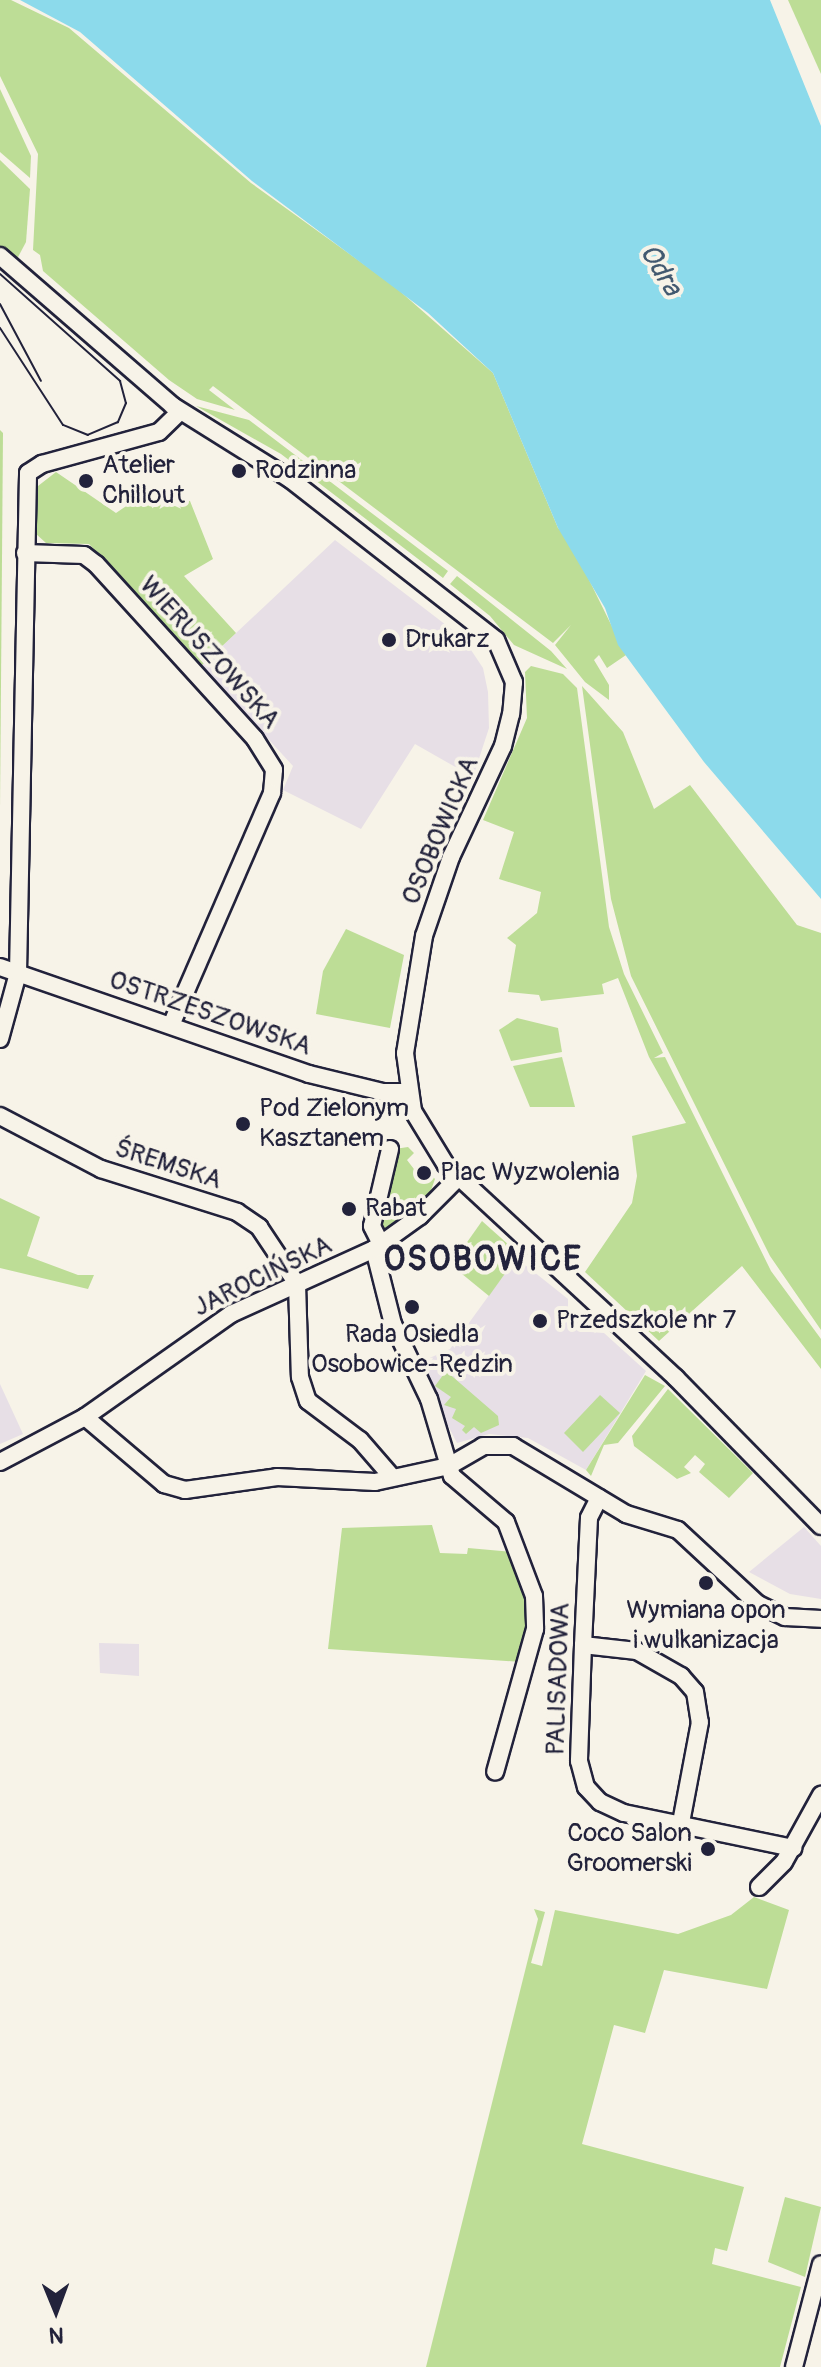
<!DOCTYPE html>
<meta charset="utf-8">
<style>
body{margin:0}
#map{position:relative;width:821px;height:2367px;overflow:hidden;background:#f7f3e8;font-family:Pangolin,sans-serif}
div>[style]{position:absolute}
.built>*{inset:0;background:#e7dfe6}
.green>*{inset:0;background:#bddd96}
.water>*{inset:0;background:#8cdaeb}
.roads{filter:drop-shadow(2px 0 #22223b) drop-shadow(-2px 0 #22223b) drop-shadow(0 2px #22223b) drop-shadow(0 -2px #22223b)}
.minor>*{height:16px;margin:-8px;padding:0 8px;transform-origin:8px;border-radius:8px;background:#f7f3e8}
.tram>*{height:2px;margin:-1px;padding:0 1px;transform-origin:1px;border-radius:1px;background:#22223b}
.dots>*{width:22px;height:22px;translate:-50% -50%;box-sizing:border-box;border:4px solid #f7f3e8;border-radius:50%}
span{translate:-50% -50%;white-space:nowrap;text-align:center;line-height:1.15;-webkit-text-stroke:8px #f7f3e8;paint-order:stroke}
.poi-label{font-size:26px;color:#22223b}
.left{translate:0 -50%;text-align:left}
.right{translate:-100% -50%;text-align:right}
.street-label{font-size:26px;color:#22223b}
.water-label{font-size:28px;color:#425970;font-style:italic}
.district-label{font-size:34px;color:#22223b;font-weight:700;letter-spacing:2px}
.north{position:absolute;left:16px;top:2271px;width:80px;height:80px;-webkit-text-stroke:6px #f7f3e8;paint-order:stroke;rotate:179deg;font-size:22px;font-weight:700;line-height:32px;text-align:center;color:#22223b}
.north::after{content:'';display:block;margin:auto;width:28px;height:36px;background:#22223b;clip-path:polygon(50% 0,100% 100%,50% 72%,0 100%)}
</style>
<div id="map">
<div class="built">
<i style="clip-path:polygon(335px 540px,463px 638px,483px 668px,488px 692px,489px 728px,473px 777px,415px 744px,361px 829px,283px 790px,293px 766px,201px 666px)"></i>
<i style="clip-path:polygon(519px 1254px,519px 1260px,568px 1299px,568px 1311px,590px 1332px,604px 1333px,646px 1371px,586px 1470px,528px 1438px,489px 1434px,457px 1443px,416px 1364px,450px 1349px)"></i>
<i style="clip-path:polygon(0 1384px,23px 1434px,0 1444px)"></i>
<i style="clip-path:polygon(804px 1527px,821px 1546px,821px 1599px,790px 1594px,749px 1572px)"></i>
<i style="clip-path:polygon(99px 1643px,139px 1644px,139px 1676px,100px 1673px)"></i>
</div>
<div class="green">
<i style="clip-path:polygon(0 0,11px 0,69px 28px,251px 183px,394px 286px,493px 373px,558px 528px,568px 537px,626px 655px,607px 668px,599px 655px,594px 660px,609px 685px,609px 700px,585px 682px,555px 645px,571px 625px,553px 643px,213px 386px,209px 390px,235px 410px,197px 399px,169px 380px,43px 271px,40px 255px,33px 250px,38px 154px,0 76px)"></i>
<i style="clip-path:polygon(788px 0,821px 0,821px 74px)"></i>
<i style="clip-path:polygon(0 89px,31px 156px,30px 178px,0 152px)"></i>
<i style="clip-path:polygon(0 160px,30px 189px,26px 242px,17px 259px,0 246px)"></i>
<i style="clip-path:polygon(196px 406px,249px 420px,448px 571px,443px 578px,281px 454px)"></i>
<i style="clip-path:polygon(0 430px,3px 433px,0 810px)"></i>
<i style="clip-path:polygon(56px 472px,116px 513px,141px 496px,190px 501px,213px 559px,184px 576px,236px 633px,201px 666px,89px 544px,46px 543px,35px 533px,38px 486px)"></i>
<i style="clip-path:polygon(457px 576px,551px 651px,567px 669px,514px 645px,490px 616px,450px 584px)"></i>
<i style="clip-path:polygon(531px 666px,563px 674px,577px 688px,609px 927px,624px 974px,663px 1053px,654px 1058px,665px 1057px,771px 1271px,821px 1339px,821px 1369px,742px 1266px,659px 1341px,585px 1272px,632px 1203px,637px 1176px,632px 1136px,686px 1123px,649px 1057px,618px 978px,602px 984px,604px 994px,541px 1001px,539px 995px,508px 992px,516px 945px,507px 938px,537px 913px,541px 892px,499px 879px,514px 832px,483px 820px,527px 718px,525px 672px)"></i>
<i style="clip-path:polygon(582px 686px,623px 732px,654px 809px,690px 785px,797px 925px,821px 933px,821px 1330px,770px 1256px,631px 976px,611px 899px)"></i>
<i style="clip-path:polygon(346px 929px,404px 955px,390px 1028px,316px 1014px,323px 971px)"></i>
<i style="clip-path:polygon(517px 1018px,558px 1028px,562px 1052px,511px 1061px,499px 1030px)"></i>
<i style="clip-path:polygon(562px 1057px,575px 1107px,530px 1107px,513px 1066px)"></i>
<i style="clip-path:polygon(408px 1147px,414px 1153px,407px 1160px,417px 1173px,424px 1167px,435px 1179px,430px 1193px,385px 1229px,377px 1222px,395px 1149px)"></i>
<i style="clip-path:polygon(0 1198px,40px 1217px,27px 1256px,78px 1275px,94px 1275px,88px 1289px,0 1268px)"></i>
<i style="clip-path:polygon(482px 1221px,519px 1254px,489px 1296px,451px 1265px)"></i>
<i style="clip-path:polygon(446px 1371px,498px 1416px,499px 1425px,481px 1433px,474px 1427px,466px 1434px,462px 1430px,465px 1426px,452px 1418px,456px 1409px,444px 1405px,451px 1397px,435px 1386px)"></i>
<i style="clip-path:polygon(645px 1375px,665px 1386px,618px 1443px,604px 1445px,591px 1476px,586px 1470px)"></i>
<i style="clip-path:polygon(668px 1389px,753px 1473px,729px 1498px,699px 1472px,705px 1464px,695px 1455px,684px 1467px,691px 1473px,677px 1479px,634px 1446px,632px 1436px)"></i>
<i style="clip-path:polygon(600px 1395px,620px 1413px,583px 1452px,564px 1433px)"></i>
<i style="clip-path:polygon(432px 1525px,440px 1553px,467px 1554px,468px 1548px,513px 1552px,532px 1623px,521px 1662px,328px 1649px,342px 1528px)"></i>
<i style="clip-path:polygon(754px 1897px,789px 1910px,767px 1989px,664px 1970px,645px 2033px,614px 2025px,582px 2144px,744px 2187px,727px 2251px,715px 2248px,712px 2264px,801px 2287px,780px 2367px,426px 2367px,538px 1919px,534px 1909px,545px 1912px,531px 1963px,542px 1966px,555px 1910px,678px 1934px,731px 1915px)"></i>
<i style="clip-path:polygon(785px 2197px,821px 2207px,805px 2277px,768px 2262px)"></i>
</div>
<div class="water">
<i style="clip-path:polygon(20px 0,770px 0,821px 126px,821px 899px,704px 762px,618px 645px,605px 608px,558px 528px,493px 373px,428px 313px,252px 181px,80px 32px)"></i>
</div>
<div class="roads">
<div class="minor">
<i style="left:0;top:256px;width:229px;rotate:40.9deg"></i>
<i style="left:173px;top:406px;width:138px;rotate:32deg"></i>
<i style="left:290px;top:479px;width:261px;rotate:38deg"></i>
<i style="left:496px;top:640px;width:46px;rotate:66.8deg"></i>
<i style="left:514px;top:682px;width:32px;rotate:95deg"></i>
<i style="left:511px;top:714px;width:33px;rotate:104deg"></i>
<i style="left:503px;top:746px;width:123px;rotate:115.1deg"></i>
<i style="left:451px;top:857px;width:83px;rotate:108.9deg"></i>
<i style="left:424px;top:936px;width:119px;rotate:99.2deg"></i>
<i style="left:405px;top:1053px;width:59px;rotate:82.1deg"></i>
<i style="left:413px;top:1111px;width:63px;rotate:58.6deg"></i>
<i style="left:446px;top:1165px;width:313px;rotate:42.8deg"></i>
<i style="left:676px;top:1378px;width:207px;rotate:45.6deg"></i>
<i style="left:25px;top:553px;width:59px;rotate:1.9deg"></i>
<i style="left:84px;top:555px;width:15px;rotate:37deg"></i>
<i style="left:96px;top:564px;width:236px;rotate:47.7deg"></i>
<i style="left:255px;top:739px;width:36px;rotate:58deg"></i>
<i style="left:274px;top:770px;width:23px;rotate:95deg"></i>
<i style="left:272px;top:793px;width:253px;rotate:113.5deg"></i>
<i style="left:0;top:967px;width:327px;rotate:19.1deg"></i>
<i style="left:309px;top:1074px;width:76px;rotate:13.7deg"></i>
<i style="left:383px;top:1092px;width:25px"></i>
<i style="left:0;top:1039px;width:68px;rotate:-74.7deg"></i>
<i style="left:18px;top:973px;width:500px;rotate:-88.85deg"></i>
<i style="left:28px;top:473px;width:17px;rotate:-33deg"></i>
<i style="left:42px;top:464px;width:121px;rotate:-15.3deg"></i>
<i style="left:159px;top:432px;width:29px;rotate:-44deg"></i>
<i style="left:0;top:1116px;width:114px;rotate:27.7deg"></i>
<i style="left:101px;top:1169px;width:143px;rotate:17.5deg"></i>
<i style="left:237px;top:1212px;width:27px;rotate:34deg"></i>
<i style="left:259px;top:1227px;width:69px;rotate:56.3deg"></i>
<i style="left:297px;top:1284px;width:93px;rotate:88.2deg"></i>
<i style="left:300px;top:1377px;width:25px;rotate:72deg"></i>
<i style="left:308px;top:1401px;width:65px;rotate:36.9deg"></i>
<i style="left:360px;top:1440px;width:49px;rotate:49.1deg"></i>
<i style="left:381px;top:1244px;width:20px;rotate:-117deg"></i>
<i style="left:372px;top:1226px;width:79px;rotate:-76.8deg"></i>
<i style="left:374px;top:1249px;width:77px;rotate:75.8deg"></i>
<i style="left:393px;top:1324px;width:83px;rotate:64.4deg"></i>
<i style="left:429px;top:1399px;width:80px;rotate:73.4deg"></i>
<i style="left:452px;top:1476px;width:71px;rotate:40.4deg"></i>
<i style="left:506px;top:1522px;width:79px;rotate:69.3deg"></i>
<i style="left:534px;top:1596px;width:33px;rotate:88deg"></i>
<i style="left:535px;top:1629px;width:148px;rotate:105.6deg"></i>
<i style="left:85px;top:1417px;width:104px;rotate:40.3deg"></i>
<i style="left:164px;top:1484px;width:22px;rotate:16deg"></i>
<i style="left:185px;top:1490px;width:93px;rotate:-8deg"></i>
<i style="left:277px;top:1477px;width:98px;rotate:2.9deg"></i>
<i style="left:375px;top:1482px;width:76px;rotate:-12.2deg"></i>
<i style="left:449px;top:1466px;width:39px;rotate:-30deg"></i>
<i style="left:483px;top:1446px;width:30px"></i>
<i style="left:513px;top:1446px;width:132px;rotate:31deg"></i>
<i style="left:626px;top:1514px;width:54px;rotate:17.1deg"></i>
<i style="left:678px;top:1530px;width:109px;rotate:42.8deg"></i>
<i style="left:758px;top:1604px;width:30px;rotate:26deg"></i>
<i style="left:785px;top:1617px;width:36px;rotate:3deg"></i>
<i style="left:0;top:1462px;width:96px;rotate:-27.9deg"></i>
<i style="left:85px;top:1417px;width:179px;rotate:-35.2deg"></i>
<i style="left:231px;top:1314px;width:157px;rotate:-24.4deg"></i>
<i style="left:374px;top:1249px;width:57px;rotate:-35.7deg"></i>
<i style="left:420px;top:1216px;width:55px;rotate:-45deg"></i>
<i style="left:599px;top:1498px;width:22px;rotate:117deg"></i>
<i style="left:589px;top:1518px;width:127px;rotate:92.7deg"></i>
<i style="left:583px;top:1645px;width:116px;rotate:92deg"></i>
<i style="left:579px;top:1761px;width:27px;rotate:75deg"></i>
<i style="left:586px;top:1787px;width:21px;rotate:47deg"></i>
<i style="left:600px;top:1802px;width:26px;rotate:25deg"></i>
<i style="left:624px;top:1813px;width:173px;rotate:11.7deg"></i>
<i style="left:583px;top:1645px;width:54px;rotate:6.3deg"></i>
<i style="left:637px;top:1651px;width:51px;rotate:29.6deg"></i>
<i style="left:681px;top:1676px;width:21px;rotate:49deg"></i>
<i style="left:695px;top:1692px;width:30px;rotate:81deg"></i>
<i style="left:700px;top:1722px;width:103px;rotate:100.7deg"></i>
<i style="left:759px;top:1887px;width:35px;rotate:-45deg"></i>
<i style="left:784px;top:1862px;width:77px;rotate:-61.1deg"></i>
<i style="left:794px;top:2367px;width:106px;rotate:-75.3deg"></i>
</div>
</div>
<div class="tram">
<i style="left:0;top:274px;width:161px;rotate:41.7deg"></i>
<i style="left:120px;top:381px;width:23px;rotate:75deg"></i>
<i style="left:126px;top:403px;width:21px;rotate:113deg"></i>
<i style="left:118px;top:422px;width:33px;rotate:157deg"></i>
<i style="left:88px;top:435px;width:27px;rotate:-158deg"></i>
<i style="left:63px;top:425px;width:116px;rotate:-123deg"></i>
<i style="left:0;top:304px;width:87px;rotate:62deg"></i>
</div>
<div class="dots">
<i style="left:239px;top:471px;background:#22223b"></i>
<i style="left:86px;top:481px;background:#22223b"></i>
<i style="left:389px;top:640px;background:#22223b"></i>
<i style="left:243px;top:1124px;background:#22223b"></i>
<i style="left:424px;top:1173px;background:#22223b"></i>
<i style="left:349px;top:1209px;background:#22223b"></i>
<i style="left:412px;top:1307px;background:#22223b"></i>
<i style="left:540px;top:1321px;background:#22223b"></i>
<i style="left:706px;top:1583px;background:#22223b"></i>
<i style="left:708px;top:1849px;background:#22223b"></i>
</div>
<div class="poi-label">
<span class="left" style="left:102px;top:481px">Atelier<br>Chillout</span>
<span class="left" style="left:255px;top:471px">Rodzinna</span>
<span class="left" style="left:405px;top:640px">Drukarz</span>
<span class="left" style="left:259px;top:1124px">Pod Zielonym<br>Kasztanem</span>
<span class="left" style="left:440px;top:1173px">Plac Wyzwolenia</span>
<span class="left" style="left:365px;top:1209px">Rabat</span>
<span class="left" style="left:556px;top:1321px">Przedszkole nr 7</span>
<span style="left:412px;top:1350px">Rada Osiedla<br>Osobowice-Rędzin</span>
<span style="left:706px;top:1626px">Wymiana opon<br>i wulkanizacja</span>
<span class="right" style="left:692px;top:1849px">Coco Salon<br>Groomerski</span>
</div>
<div class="street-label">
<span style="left:209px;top:653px;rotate:48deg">WIERUSZOWSKA</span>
<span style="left:441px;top:831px;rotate:-67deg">OSOBOWICKA</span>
<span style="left:210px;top:1014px;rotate:19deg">OSTRZESZOWSKA</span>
<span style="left:168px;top:1165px;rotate:18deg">ŚREMSKA</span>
<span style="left:263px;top:1277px;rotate:-26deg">JAROCIŃSKA</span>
<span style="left:559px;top:1679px;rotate:-88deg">PALISADOWA</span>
</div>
<div class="water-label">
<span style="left:660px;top:270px;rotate:59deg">Odra</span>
</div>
<div class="district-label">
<span style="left:483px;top:1260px">OSOBOWICE</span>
</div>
<div class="north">N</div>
</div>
